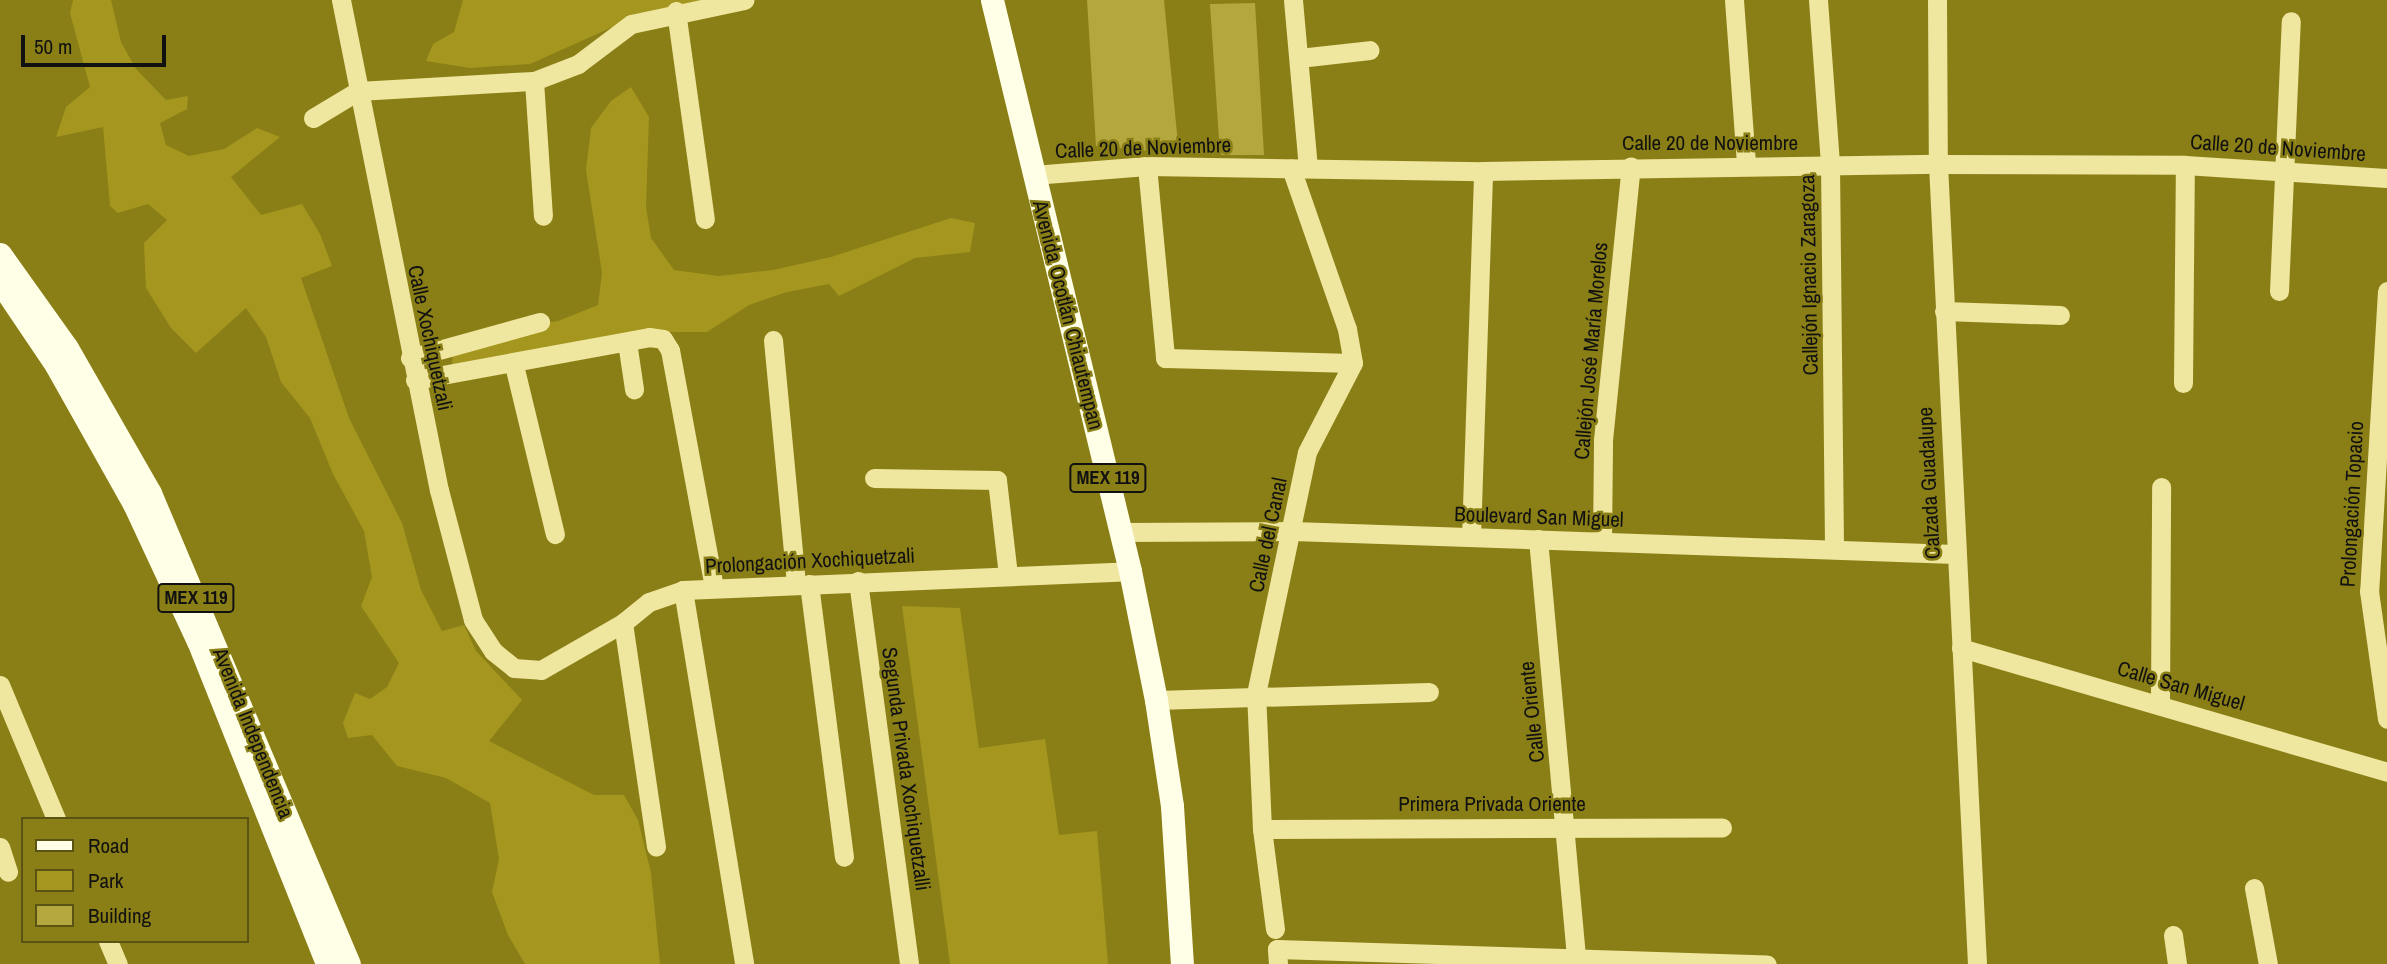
<!DOCTYPE html>
<meta charset="utf-8">
<style>
body{margin:0}
#map{position:relative;width:2387px;height:964px;overflow:hidden;background:#8a7f16;font-family:"Archivo Narrow",sans-serif}
div>[style]{position:absolute}
.green>*{inset:0;background:#a4961f}
.building>*{inset:0;background:#b3a73e}
.minor>*{height:19px;margin:-9.5px;padding:0 9.5px;transform-origin:9.5px;border-radius:9.5px;background:#efe69f}
.major>*{height:23px;margin:-11.5px;padding:0 11.5px;transform-origin:11.5px;border-radius:11.5px;background:#fffee7}
span{translate:-50% -50%;white-space:nowrap;text-align:center;line-height:1.15;-webkit-text-stroke:5px #8a7f16;paint-order:stroke}
.shield-label span{padding:2px 5px;background:#8a7f16;border:2px solid;border-radius:5px;-webkit-text-stroke-width:0}
.shield-label{font-size:19px;color:#111;font-weight:700}
.street-label{font-size:21px;color:#111}
.legend{position:absolute;left:21px;top:817px;width:228px;height:126px;box-sizing:border-box;background:#8a7f16;border:2px solid #5a5314;margin:0;padding:9px 12px;list-style:none;font-size:21px;color:#111}
.legend li{display:flex;align-items:center;gap:14px;height:35px}
.legend b{width:35px;border:2px solid #5a5314}
.scale{position:absolute;left:21px;top:35px;width:145px;height:32px;box-sizing:border-box;border:4px solid #111;border-top:0;padding-left:9px;font-size:21px;line-height:24px;white-space:nowrap;color:#111;-webkit-text-stroke:5px #8a7f16;paint-order:stroke}
</style>
<div id="map">
<div class="green">
<i style="clip-path:polygon(73px 0,111px 0,121px 42px,136px 69px,166px 100px,188px 96px,187px 109px,160px 123px,166px 145px,189px 156px,224px 149px,257px 128px,280px 137px,231px 177px,261px 215px,302px 204px,320px 234px,332px 266px,301px 278px,349px 418px,402px 523px,421px 590px,442px 631px,464px 625px,476px 651px,522px 700px,489px 741px,594px 795px,624px 795px,638px 820px,651px 873px,660px 964px,525px 964px,508px 935px,492px 892px,499px 859px,490px 803px,446px 778px,397px 766px,372px 735px,348px 738px,343px 723px,355px 693px,370px 699px,387px 687px,399px 663px,361px 606px,372px 577px,364px 531px,333px 474px,310px 418px,281px 382px,266px 337px,246px 308px,196px 353px,171px 328px,146px 288px,144px 243px,167px 220px,148px 204px,118px 213px,110px 206px,103px 127px,56px 137px,66px 107px,90px 87px,70px 13px)"></i>
<i style="clip-path:polygon(463px 0,704px 0,644px 13px,530px 64px,470px 68px,426px 61px,433px 44px,454px 32px)"></i>
<i style="clip-path:polygon(631px 87px,649px 117px,646px 207px,651px 238px,674px 270px,719px 276px,773px 270px,831px 257px,951px 218px,975px 223px,970px 252px,915px 258px,839px 296px,829px 284px,787px 292px,749px 305px,707px 332px,649px 332px,452px 366px,453px 348px,480px 332px,558px 321px,598px 305px,602px 273px,586px 170px,591px 128px,611px 101px)"></i>
<i style="clip-path:polygon(902px 606px,960px 608px,979px 748px,1045px 739px,1059px 835px,1097px 831px,1108px 964px,950px 964px)"></i>
</div>
<div class="building">
<i style="clip-path:polygon(1087px 0,1164px 0,1179px 154px,1096px 146px)"></i>
<i style="clip-path:polygon(1255px 3px,1264px 155px,1220px 155px,1210px 4px)"></i>
</div>
<div class="minor">
<i style="left:341px;top:0;width:500px;rotate:78.7deg"></i>
<i style="left:439px;top:490px;width:134px;rotate:75.3deg"></i>
<i style="left:473px;top:620px;width:37px;rotate:57deg"></i>
<i style="left:493px;top:651px;width:27px;rotate:39deg"></i>
<i style="left:514px;top:668px;width:27px;rotate:4deg"></i>
<i style="left:541px;top:670px;width:95px;rotate:-29.8deg"></i>
<i style="left:623px;top:623px;width:33px;rotate:-39deg"></i>
<i style="left:649px;top:602px;width:36px;rotate:-19deg"></i>
<i style="left:683px;top:590px;width:447px;rotate:-2.4deg"></i>
<i style="left:1293px;top:0;width:168px;rotate:84.9deg"></i>
<i style="left:1734px;top:0;width:165px;rotate:85.8deg"></i>
<i style="left:1818px;top:0;width:164px;rotate:85.8deg"></i>
<i style="left:1830px;top:164px;width:385px;rotate:89.4deg"></i>
<i style="left:1937px;top:0;width:164px;rotate:89.7deg"></i>
<i style="left:1938px;top:164px;width:801px;rotate:87.21deg"></i>
<i style="left:676px;top:11px;width:210px;rotate:82.1deg"></i>
<i style="left:1299px;top:58px;width:71px;rotate:-6.4deg"></i>
<i style="left:534px;top:81px;width:135px;rotate:86.2deg"></i>
<i style="left:313px;top:118px;width:52px;rotate:-31deg"></i>
<i style="left:358px;top:91px;width:176px;rotate:-3.3deg"></i>
<i style="left:534px;top:81px;width:47px;rotate:-21.1deg"></i>
<i style="left:578px;top:64px;width:66px;rotate:-37deg"></i>
<i style="left:631px;top:24px;width:116px;rotate:-12deg"></i>
<i style="left:1147px;top:166px;width:193px;rotate:84.6deg"></i>
<i style="left:1165px;top:358px;width:188px;rotate:1.5deg"></i>
<i style="left:1033px;top:175px;width:114px;rotate:-4.5deg"></i>
<i style="left:1147px;top:166px;width:336px;rotate:0.9deg"></i>
<i style="left:1483px;top:171px;width:455px;rotate:-0.9deg"></i>
<i style="left:1938px;top:164px;width:247px;rotate:0.2deg"></i>
<i style="left:2185px;top:165px;width:202px;rotate:3.7deg"></i>
<i style="left:2279px;top:291px;width:270px;rotate:-87.5deg"></i>
<i style="left:2387px;top:291px;width:301px;rotate:93.4deg"></i>
<i style="left:2369px;top:591px;width:129px;rotate:82deg"></i>
<i style="left:1944px;top:311px;width:116px;rotate:2deg"></i>
<i style="left:773px;top:340px;width:245px;rotate:84.6deg"></i>
<i style="left:627px;top:342px;width:48px;rotate:81.5deg"></i>
<i style="left:410px;top:358px;width:135px;rotate:-15.5deg"></i>
<i style="left:514px;top:365px;width:174px;rotate:76.4deg"></i>
<i style="left:415px;top:380px;width:238px;rotate:-10.4deg"></i>
<i style="left:649px;top:337px;width:14px;rotate:8deg"></i>
<i style="left:663px;top:339px;width:13px;rotate:58deg"></i>
<i style="left:670px;top:350px;width:241px;rotate:79.5deg"></i>
<i style="left:2183px;top:383px;width:218px;rotate:-89.5deg"></i>
<i style="left:874px;top:478px;width:123px;rotate:0.9deg"></i>
<i style="left:997px;top:480px;width:96px;rotate:83.4deg"></i>
<i style="left:1121px;top:532px;width:172px;rotate:-0.3deg"></i>
<i style="left:1293px;top:531px;width:662px;rotate:1.99deg"></i>
<i style="left:1471px;top:537px;width:366px;rotate:-88.1deg"></i>
<i style="left:1538px;top:539px;width:427px;rotate:84.8deg"></i>
<i style="left:1602px;top:541px;width:101px;rotate:-89.4deg"></i>
<i style="left:1603px;top:440px;width:275px;rotate:-84.2deg"></i>
<i style="left:858px;top:581px;width:386px;rotate:82.4deg"></i>
<i style="left:809px;top:584px;width:275px;rotate:82.7deg"></i>
<i style="left:683px;top:590px;width:379px;rotate:80.7deg"></i>
<i style="left:623px;top:623px;width:226px;rotate:81.6deg"></i>
<i style="left:1961px;top:648px;width:444px;rotate:16.2deg"></i>
<i style="left:0;top:685px;width:145px;rotate:67.3deg"></i>
<i style="left:1156px;top:700px;width:273px;rotate:-1.7deg"></i>
<i style="left:2160px;top:703px;width:216px;rotate:-89.7deg"></i>
<i style="left:1262px;top:829px;width:460px;rotate:-0.2deg"></i>
<i style="left:0;top:847px;width:26px;rotate:72deg"></i>
<i style="left:2254px;top:888px;width:77px;rotate:79.6deg"></i>
<i style="left:1275px;top:929px;width:101px;rotate:-97.4deg"></i>
<i style="left:1262px;top:829px;width:135px;rotate:-92.5deg"></i>
<i style="left:1256px;top:694px;width:247px;rotate:-78.1deg"></i>
<i style="left:1307px;top:452px;width:100px;rotate:-62.7deg"></i>
<i style="left:1353px;top:363px;width:35px;rotate:-100deg"></i>
<i style="left:1347px;top:329px;width:170px;rotate:-109.2deg"></i>
<i style="left:2173px;top:935px;width:29px;rotate:82deg"></i>
<i style="left:108px;top:941px;width:25px;rotate:67deg"></i>
<i style="left:1278px;top:964px;width:15px;rotate:-94deg"></i>
<i style="left:1277px;top:949px;width:490px;rotate:1.8deg"></i>
</div>
<div class="major">
<i style="left:992px;top:0;width:587px;rotate:76.41deg"></i>
<i style="left:1130px;top:571px;width:132px;rotate:78.6deg"></i>
<i style="left:1156px;top:700px;width:107px;rotate:81.4deg"></i>
<i style="left:1172px;top:806px;width:158px;rotate:86.4deg"></i>
<i style="left:0;top:254px;width:115px;rotate:54.5deg"></i>
<i style="left:67px;top:348px;width:167px;rotate:60.2deg"></i>
<i style="left:150px;top:493px;width:511px;rotate:67.1deg"></i>
<i style="left:0;top:282px;width:100px;rotate:56deg"></i>
<i style="left:56px;top:365px;width:159px;rotate:60.7deg"></i>
<i style="left:134px;top:504px;width:151px;rotate:65deg"></i>
<i style="left:198px;top:641px;width:348px;rotate:68.2deg"></i>
</div>
<div class="shield-label">
<span style="left:1108px;top:478px">MEX 119</span>
<span style="left:196px;top:598px">MEX 119</span>
</div>
<div class="street-label">
<span style="left:1710px;top:143px">Calle 20 de Noviembre</span>
<span style="left:1143px;top:148px;rotate:-2deg">Calle 20 de Noviembre</span>
<span style="left:2278px;top:148px;rotate:4deg">Calle 20 de Noviembre</span>
<span style="left:1809px;top:275px;rotate:-91deg">Callejón Ignacio Zaragoza</span>
<span style="left:1068px;top:315px;rotate:76deg">Avenida Ocotlán Chiautempan</span>
<span style="left:430px;top:338px;rotate:78deg">Calle Xochiquetzali</span>
<span style="left:1591px;top:351px;rotate:-85deg">Callejón José María Morelos</span>
<span style="left:1929px;top:483px;rotate:-93deg">Calzada Guadalupe</span>
<span style="left:2352px;top:504px;rotate:-87deg">Prolongación Topacio</span>
<span style="left:1539px;top:517px;rotate:2deg">Boulevard San Miguel</span>
<span style="left:1268px;top:535px;rotate:-78deg">Calle del Canal</span>
<span style="left:810px;top:561px;rotate:-3deg">Prolongación Xochiquetzali</span>
<span style="left:2181px;top:686px;rotate:16deg">Calle San Miguel</span>
<span style="left:1532px;top:712px;rotate:-96deg">Calle Oriente</span>
<span style="left:253px;top:733px;rotate:68deg">Avenida Independencia</span>
<span style="left:906px;top:769px;rotate:82deg">Segunda Privada Xochiquetzalli</span>
<span style="left:1492px;top:804px">Primera Privada Oriente</span>
</div>
<ul class="legend">
<li><b style="height:9px;background:#fffee7"></b>Road</li>
<li><b style="height:19px;background:#a4961f"></b>Park</li>
<li><b style="height:19px;background:#b3a73e"></b>Building</li>
</ul>
<div class="scale">50 m</div>
</div>
